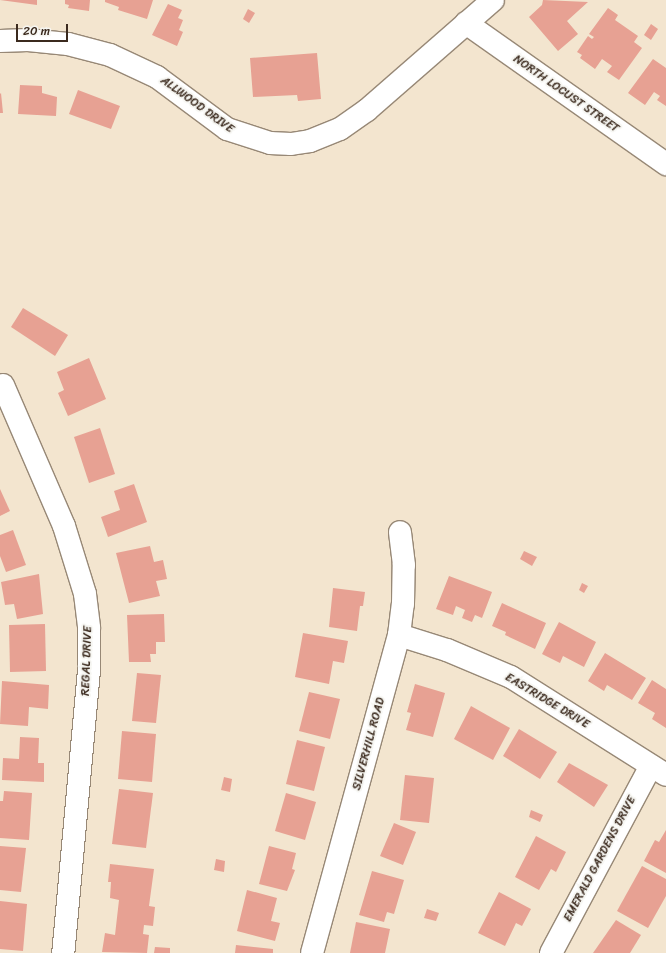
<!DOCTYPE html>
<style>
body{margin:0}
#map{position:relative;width:666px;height:953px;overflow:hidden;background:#f3e5cf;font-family:Sriracha,sans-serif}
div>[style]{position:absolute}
.building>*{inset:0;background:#e7a193}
.roads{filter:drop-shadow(1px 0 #978876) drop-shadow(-1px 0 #978876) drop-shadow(0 1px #978876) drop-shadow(0 -1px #978876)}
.minor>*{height:22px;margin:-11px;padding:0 11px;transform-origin:11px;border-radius:11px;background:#fff}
span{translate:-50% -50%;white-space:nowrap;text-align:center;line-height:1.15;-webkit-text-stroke:4px #f6f6f2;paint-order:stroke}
.street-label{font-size:12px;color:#3b2a1e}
.scale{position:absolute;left:16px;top:24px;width:52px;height:18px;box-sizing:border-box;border:2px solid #3b2a1e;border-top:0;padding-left:5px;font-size:12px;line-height:14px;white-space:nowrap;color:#3b2a1e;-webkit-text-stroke:3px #f6f6f2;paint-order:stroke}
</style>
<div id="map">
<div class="building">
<i style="clip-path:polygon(0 0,37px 0,37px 5px)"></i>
<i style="clip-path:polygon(65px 0,90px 0,89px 11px,68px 8px,69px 5px,65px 4px)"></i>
<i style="clip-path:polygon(105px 0,153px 0,147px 19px,118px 10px,119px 7px,105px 2px)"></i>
<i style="clip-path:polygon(543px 0,588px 2px,567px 21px,578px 34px,558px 51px,529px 17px,542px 5px)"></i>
<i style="clip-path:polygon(168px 4px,182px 10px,178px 18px,183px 20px,179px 30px,183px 32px,177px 46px,152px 35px)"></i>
<i style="clip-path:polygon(608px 8px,618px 15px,615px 20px,638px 36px,634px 42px,642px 48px,619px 80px,607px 72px,612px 66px,602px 59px,595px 69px,580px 58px,582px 55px,577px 52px,588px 36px,592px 39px,594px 37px,589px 34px)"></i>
<i style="clip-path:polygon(248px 9px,255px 13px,249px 23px,243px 19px)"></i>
<i style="clip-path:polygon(651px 24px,658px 29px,651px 40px,644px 35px)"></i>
<i style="clip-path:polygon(317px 53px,321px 99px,298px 101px,297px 95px,253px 97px,250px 58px)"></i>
<i style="clip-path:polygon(653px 59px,666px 68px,666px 106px,657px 100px,660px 96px,654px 92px,645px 105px,628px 93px)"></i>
<i style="clip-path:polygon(20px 85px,42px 86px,42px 93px,57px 97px,56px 116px,18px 114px)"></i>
<i style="clip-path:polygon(78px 90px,120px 106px,111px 129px,69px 114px)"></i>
<i style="clip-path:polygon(1px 93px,3px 113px,0 113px,0 94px)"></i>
<i style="clip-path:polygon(23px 308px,68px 335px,55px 356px,11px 327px)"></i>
<i style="clip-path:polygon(89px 358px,106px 399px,68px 416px,58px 393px,64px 390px,57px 372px)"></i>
<i style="clip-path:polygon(100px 428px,115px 474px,89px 483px,74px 437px)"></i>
<i style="clip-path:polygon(134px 484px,147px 522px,108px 537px,101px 517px,120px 510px,114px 491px)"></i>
<i style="clip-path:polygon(0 489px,10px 511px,0 516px)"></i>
<i style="clip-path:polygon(13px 530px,26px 565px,6px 572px,0 556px,0 535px)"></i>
<i style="clip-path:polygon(150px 546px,154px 562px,163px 560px,167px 579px,156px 581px,160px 596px,129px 603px,116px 553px)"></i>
<i style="clip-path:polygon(524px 551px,537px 557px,532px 566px,520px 559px)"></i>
<i style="clip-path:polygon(39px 574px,43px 614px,17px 619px,14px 604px,5px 605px,1px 582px)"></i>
<i style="clip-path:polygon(449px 576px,492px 592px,482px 618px,475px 615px,472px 622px,462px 618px,465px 610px,456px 606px,453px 615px,436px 609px)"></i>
<i style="clip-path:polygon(582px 583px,588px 586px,584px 593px,579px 590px)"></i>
<i style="clip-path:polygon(333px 588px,365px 592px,363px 606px,360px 606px,357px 631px,329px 627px)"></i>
<i style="clip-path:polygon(502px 603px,546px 623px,535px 649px,505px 635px,506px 632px,492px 626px)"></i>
<i style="clip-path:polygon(164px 614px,165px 642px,156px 642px,156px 654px,150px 654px,151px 662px,129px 662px,127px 615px)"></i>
<i style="clip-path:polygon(559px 622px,596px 642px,584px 667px,563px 656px,560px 663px,542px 654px)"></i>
<i style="clip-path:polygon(45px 624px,46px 671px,10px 672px,9px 625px)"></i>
<i style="clip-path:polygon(303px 633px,348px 641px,344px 663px,333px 661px,329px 684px,295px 677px)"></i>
<i style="clip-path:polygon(605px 653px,646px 678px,632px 700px,607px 685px,604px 691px,588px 681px)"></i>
<i style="clip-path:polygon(137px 673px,161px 675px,156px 723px,132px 721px)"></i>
<i style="clip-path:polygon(652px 680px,666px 689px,666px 728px,652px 719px,655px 713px,638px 703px)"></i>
<i style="clip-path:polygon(2px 681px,49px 685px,48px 709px,29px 707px,28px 726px,0 724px)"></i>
<i style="clip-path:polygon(415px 684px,445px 693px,433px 737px,406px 730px,411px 713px,407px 712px)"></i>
<i style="clip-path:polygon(309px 692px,340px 699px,330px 739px,299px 731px)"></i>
<i style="clip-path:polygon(471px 706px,510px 728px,493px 760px,454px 739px)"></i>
<i style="clip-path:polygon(519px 729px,557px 752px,540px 779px,503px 756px)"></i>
<i style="clip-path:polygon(122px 731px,156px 734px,152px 782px,118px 779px)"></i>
<i style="clip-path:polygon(20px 737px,39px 738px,38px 763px,44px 763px,44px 782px,2px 780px,3px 758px,19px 759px)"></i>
<i style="clip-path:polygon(297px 740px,325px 747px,314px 791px,286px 784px)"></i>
<i style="clip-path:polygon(569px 763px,608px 785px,594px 807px,557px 782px)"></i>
<i style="clip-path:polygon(405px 775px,434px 778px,429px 823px,400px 820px)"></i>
<i style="clip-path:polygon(224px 777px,232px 779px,230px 792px,221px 790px)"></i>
<i style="clip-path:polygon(119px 789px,153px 793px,146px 848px,112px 844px)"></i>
<i style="clip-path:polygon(4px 791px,32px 793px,29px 840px,0 838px,0 801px,3px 801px)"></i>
<i style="clip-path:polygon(286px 793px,316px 802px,305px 840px,275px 831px)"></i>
<i style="clip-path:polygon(531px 810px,543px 815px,540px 822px,529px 817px)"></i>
<i style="clip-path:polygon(394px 823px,416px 832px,403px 865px,380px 856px)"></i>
<i style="clip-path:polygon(666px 830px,666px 873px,644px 861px,655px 840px,659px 842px)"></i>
<i style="clip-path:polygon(536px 836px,566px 852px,556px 872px,551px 869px,539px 890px,515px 877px)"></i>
<i style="clip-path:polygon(0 846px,26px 848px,21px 892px,0 890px)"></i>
<i style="clip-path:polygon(269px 846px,296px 853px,292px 869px,295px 870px,287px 891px,259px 884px)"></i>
<i style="clip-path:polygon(216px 859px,225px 861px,224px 872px,214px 870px)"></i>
<i style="clip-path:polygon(110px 864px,154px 869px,149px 906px,155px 907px,153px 926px,144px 925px,143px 934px,149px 935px,147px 953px,102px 952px,105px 933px,115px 935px,119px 900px,110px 898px,111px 882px,108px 882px)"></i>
<i style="clip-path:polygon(642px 866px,666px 879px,666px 896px,648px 928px,617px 911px)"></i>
<i style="clip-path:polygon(372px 871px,404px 880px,394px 914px,387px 912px,384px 922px,359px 915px)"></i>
<i style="clip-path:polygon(247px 890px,277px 898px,271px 921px,280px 923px,275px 941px,237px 931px)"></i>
<i style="clip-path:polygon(499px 892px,531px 909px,522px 926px,516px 923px,505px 946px,478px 933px)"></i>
<i style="clip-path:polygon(0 901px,27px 904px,23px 951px,0 949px)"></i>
<i style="clip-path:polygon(427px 909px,439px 913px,436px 921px,424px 918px)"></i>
<i style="clip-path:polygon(616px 920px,641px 935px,630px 953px,593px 953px)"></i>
<i style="clip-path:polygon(356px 922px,390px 929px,385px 953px,350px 953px)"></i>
<i style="clip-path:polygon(236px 945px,273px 949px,273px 953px,235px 953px)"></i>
<i style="clip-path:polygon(155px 947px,170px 948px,170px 953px,154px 953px)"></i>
</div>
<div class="roads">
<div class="minor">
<i style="left:466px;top:23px;width:245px;rotate:35.2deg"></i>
<i style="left:0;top:41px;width:28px;rotate:-2deg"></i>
<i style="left:28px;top:40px;width:40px;rotate:5.7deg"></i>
<i style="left:68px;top:44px;width:43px;rotate:14.7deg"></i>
<i style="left:110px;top:55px;width:52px;rotate:25.1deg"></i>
<i style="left:157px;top:77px;width:87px;rotate:36.6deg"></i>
<i style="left:227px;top:129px;width:45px;rotate:18deg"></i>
<i style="left:270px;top:143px;width:21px;rotate:3deg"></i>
<i style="left:291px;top:144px;width:19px;rotate:-9deg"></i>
<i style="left:310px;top:141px;width:32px;rotate:-22deg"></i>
<i style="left:340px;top:129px;width:33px;rotate:-35deg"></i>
<i style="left:367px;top:110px;width:167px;rotate:-41.1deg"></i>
<i style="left:3px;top:385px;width:154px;rotate:66.6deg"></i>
<i style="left:64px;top:526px;width:71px;rotate:72.8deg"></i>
<i style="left:85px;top:594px;width:34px;rotate:83deg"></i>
<i style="left:89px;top:628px;width:42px;rotate:90deg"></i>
<i style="left:89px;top:670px;width:284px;rotate:95.2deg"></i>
<i style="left:399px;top:635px;width:50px;rotate:17.4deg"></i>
<i style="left:447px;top:650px;width:69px;rotate:22.9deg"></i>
<i style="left:511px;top:677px;width:183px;rotate:32.3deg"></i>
<i style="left:312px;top:953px;width:330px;rotate:-74.7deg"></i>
<i style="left:399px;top:635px;width:31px;rotate:-83deg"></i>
<i style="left:403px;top:604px;width:39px;rotate:-89deg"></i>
<i style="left:404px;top:565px;width:33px;rotate:-97deg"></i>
<i style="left:551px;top:953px;width:212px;rotate:-61.9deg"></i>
</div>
</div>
<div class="street-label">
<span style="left:566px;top:94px;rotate:35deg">NORTH LOCUST STREET</span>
<span style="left:197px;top:105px;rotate:36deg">ALLWOOD DRIVE</span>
<span style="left:87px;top:661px;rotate:-88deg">REGAL DRIVE</span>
<span style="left:547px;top:701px;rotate:31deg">EASTRIDGE DRIVE</span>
<span style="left:369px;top:744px;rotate:-75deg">SILVERHILL ROAD</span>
<span style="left:600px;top:859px;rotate:-62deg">EMERALD GARDENS DRIVE</span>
</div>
<div class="scale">20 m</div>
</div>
